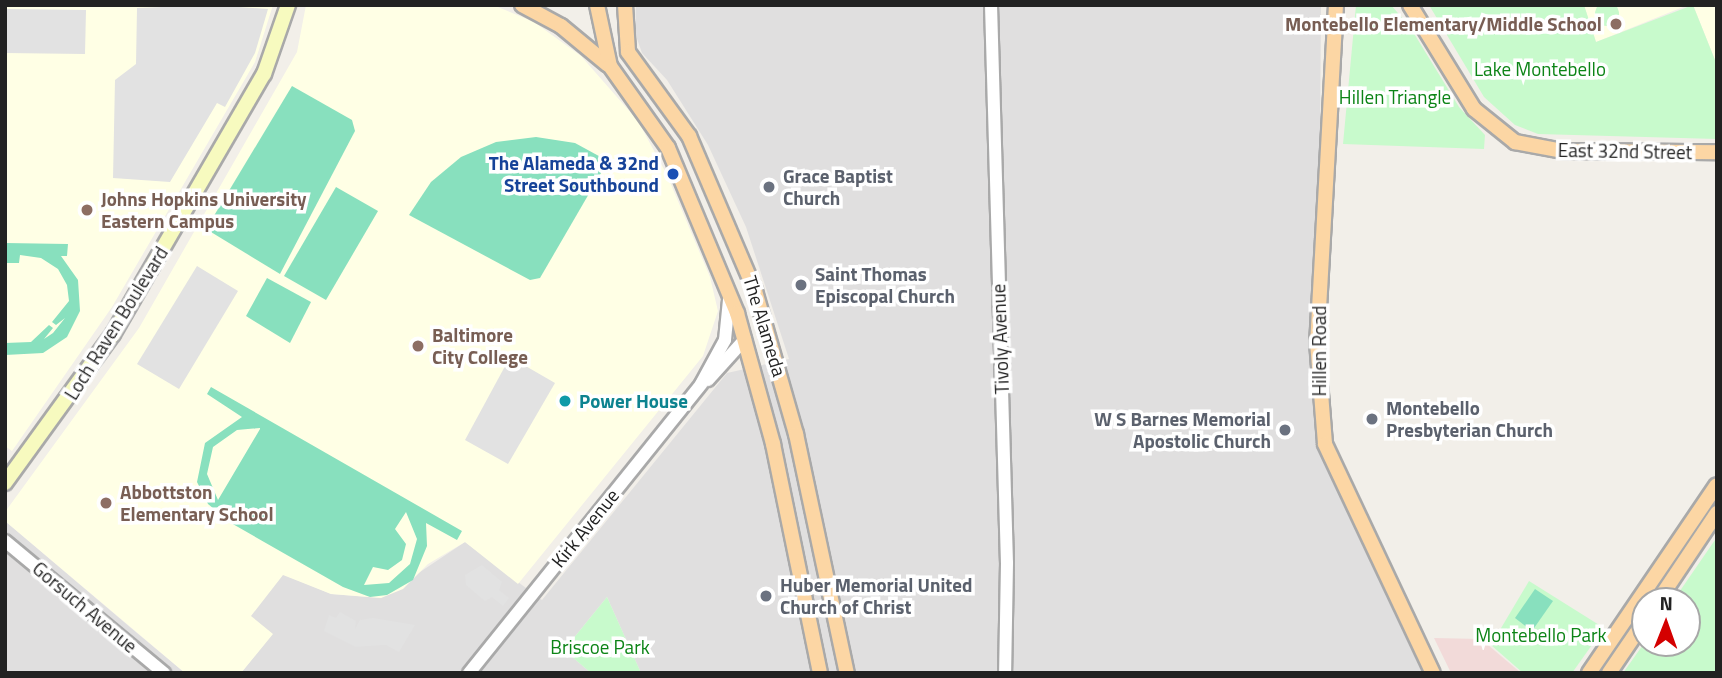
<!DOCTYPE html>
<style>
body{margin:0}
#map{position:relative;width:1722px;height:678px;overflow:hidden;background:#f2efe9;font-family:"Titillium Web",sans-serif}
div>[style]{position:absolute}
.residential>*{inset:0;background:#e0dfdf}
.commercial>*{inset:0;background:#f2dad9}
.education>*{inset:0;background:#ffffe5}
.park>*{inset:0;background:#c8facc}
.round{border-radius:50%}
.pitch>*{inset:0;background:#88e0be}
.parking>*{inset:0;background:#e2e2e2}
.roads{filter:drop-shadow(2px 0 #a9a9a9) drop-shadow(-2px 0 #a9a9a9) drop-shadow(0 2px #a9a9a9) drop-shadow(0 -2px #a9a9a9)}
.tertiary>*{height:12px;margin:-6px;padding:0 6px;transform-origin:6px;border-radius:6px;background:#fff}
.secondary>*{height:14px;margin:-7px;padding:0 7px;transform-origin:7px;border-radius:7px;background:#f7fabf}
.primary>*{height:14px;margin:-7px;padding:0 7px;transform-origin:7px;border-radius:7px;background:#fcd6a4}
.dots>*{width:19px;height:19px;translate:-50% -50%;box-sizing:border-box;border:4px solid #fff;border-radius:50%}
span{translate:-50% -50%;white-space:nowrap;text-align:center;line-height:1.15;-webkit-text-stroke:7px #fff;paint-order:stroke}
.education-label{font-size:19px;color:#785e54;font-weight:700}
.right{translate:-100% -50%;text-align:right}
.left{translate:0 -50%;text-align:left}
.park-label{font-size:19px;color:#0c8416}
.street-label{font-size:19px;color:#222}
.transit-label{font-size:19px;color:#164399;font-weight:700}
.worship-label{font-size:19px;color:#5b616d;font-weight:700}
.culture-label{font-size:19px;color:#0d838f;font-weight:700}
.frame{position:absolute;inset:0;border:7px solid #222;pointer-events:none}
.north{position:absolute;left:1631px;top:587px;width:70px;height:70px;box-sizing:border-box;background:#fff;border:2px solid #a7a7a7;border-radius:50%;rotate:1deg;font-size:19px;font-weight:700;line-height:28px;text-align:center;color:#222}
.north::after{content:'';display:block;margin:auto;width:24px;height:32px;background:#d40000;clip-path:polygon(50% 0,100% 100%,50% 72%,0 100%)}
</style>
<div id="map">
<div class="residential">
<i style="clip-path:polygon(636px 5px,1321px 5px,1318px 426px,1435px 673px,641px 673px,607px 597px,564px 650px,591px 673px,241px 673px,272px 634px,250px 616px,283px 574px,331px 594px,381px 598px,465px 542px,542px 600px,727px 373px,789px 359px,746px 227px,708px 145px,667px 80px,642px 53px,635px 33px)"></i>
<i style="clip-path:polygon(5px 521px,131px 628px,185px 673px,5px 673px)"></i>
</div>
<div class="commercial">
<i style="clip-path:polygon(1434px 638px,1481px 639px,1521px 673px,1451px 673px)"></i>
</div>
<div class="education">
<i style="clip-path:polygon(5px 5px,273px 5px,255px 62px,112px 307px,12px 451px,5px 446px)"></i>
<i style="clip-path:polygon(306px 5px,493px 5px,534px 22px,581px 56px,638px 121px,667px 175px,710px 277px,718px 311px,703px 356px,518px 584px,465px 542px,428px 564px,403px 589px,381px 598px,331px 594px,283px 575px,251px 616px,273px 634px,241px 673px,185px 673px,5px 521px,5px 512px,139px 328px,297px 52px)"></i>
<i style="clip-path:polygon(1584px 5px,1688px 5px,1596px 42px)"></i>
<i style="clip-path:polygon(1693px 5px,1717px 5px,1717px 65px)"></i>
</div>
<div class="park">
<i class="round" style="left:1595px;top:2px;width:24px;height:24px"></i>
<i style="clip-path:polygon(1356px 5px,1391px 5px,1410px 27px,1459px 107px,1485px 135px,1484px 149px,1343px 144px)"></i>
<i style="clip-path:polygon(1429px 5px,1584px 5px,1596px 42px,1693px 5px,1717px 65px,1717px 139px,1538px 134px,1515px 125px,1484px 97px)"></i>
<i style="clip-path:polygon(1717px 537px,1717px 673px,1623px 673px,1645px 642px,1687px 643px,1687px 601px,1673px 601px)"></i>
<i style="clip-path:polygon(1529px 581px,1604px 628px,1572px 673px,1523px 673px,1491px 645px)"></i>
<i style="clip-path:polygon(607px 597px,641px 673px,591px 673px,564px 650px)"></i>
</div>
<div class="pitch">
<i style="clip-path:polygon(292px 86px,352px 120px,355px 131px,280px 274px,206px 229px)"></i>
<i style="clip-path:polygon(536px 137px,575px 143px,608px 161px,540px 278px,530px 280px,409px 215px,431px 182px,461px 157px,496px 142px)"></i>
<i style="clip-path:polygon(336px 187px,378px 211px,326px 300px,284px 276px)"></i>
<i style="clip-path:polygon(5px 243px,68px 244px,67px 256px,61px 256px,78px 280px,80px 311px,67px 337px,43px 353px,5px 355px,5px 343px,31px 342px,49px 325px,53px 328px,44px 339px,53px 333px,65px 318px,56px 325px,52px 322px,69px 301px,67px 285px,58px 269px,41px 258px,20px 255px,19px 263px,5px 263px)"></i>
<i style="clip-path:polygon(267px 278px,311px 302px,290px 343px,246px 316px)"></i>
<i style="clip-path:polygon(evenodd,211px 387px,462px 531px,457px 540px,426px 523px,427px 546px,413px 580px,387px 595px,370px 597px,343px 587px,231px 523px,208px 504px,197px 482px,205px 443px,242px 417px,207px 394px,211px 387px,260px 428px,260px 429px,218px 500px,207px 474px,213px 447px,237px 430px,260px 428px,211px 387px,406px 512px,417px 539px,410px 564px,389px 583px,364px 585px,373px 567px,388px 570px,402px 560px,406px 544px,395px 529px,406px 512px)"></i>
<i style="clip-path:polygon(1535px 589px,1553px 601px,1532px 631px,1515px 618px)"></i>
</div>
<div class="parking">
<i style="clip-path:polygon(211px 5px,268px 9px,255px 53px,225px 107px,217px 103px,170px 182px,113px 178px,115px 80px,136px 64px,137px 8px)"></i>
<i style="clip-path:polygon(5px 9px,86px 10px,85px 54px,5px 53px)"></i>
<i style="clip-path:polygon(197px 266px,238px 291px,179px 389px,137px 364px)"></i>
<i style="clip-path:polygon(510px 357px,555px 383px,508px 464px,465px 440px)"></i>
<i style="clip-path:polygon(482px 565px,502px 582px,499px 590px,509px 598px,503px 606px,492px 597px,485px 601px,466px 585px,465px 575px)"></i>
<i style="clip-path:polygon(340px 612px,356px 621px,355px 629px,360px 620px,373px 618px,415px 625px,399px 652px,386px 645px,356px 647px,324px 631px,329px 615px,336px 618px)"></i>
</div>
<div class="roads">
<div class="tertiary">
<i style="left:991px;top:5px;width:558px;rotate:88.36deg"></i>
<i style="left:1007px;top:563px;width:110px;rotate:91deg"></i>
<i style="left:708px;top:380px;width:55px;rotate:-47.9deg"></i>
<i style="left:5px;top:541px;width:207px;rotate:39.7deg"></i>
<i style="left:469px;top:673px;width:371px;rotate:-51.2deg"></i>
<i style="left:701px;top:384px;width:50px;rotate:-61.4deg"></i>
<i style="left:725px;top:340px;width:40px;rotate:-84.3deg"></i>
</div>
<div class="secondary">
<i style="left:5px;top:483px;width:184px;rotate:-54.1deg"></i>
<i style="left:113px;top:334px;width:301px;rotate:-59.9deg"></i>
<i style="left:264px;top:74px;width:73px;rotate:-70.8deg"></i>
</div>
<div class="primary">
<i style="left:522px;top:5px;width:44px;rotate:28.3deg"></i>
<i style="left:561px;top:26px;width:60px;rotate:39.6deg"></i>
<i style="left:597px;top:5px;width:62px;rotate:78deg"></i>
<i style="left:610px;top:66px;width:100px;rotate:54.7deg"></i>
<i style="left:668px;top:148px;width:179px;rotate:67.3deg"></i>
<i style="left:737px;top:313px;width:136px;rotate:74.6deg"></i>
<i style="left:773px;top:444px;width:234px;rotate:78.4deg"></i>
<i style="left:625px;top:5px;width:47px;rotate:86.3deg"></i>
<i style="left:628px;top:52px;width:104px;rotate:54deg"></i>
<i style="left:689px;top:136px;width:168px;rotate:66.9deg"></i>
<i style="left:755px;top:291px;width:149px;rotate:74deg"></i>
<i style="left:796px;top:434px;width:244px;rotate:78deg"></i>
<i style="left:1336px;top:5px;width:338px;rotate:93.2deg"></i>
<i style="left:1317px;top:342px;width:102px;rotate:85.5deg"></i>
<i style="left:1325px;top:444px;width:253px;rotate:64.8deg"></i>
<i style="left:1410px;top:5px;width:122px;rotate:58.4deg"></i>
<i style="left:1474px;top:109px;width:53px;rotate:38.8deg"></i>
<i style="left:1515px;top:142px;width:48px;rotate:10.8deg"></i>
<i style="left:1562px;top:151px;width:155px;rotate:0.4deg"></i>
<i style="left:1658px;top:601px;width:106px;rotate:-56.2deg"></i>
<i style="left:1589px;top:673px;width:227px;rotate:-55.8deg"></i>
<i style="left:1609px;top:673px;width:64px;rotate:-55.8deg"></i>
</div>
</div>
<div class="dots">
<i style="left:1616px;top:24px;background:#8d6e63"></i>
<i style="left:673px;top:174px;background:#1a4fb4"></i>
<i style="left:769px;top:187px;background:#6b7280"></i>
<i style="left:87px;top:210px;background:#8d6e63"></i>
<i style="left:801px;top:285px;background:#6b7280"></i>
<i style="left:418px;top:346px;background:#8d6e63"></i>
<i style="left:565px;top:401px;background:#0f9aa8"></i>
<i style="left:1372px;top:419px;background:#6b7280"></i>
<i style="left:1285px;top:430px;background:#6b7280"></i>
<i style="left:106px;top:503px;background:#8d6e63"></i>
<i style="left:766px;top:596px;background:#6b7280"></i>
</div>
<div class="education-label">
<span class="right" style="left:1602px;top:24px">Montebello Elementary/Middle School</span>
<span class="left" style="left:101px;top:210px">Johns Hopkins University<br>Eastern Campus</span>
<span class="left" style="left:432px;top:346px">Baltimore<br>City College</span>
<span class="left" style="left:120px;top:503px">Abbottston<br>Elementary School</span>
</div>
<div class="park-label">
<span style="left:1540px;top:69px">Lake Montebello</span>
<span style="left:1395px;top:97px">Hillen Triangle</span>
<span style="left:1541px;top:635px">Montebello Park</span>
<span style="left:600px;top:647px">Briscoe Park</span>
</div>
<div class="street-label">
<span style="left:1625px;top:151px;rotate:1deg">East 32nd Street</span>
<span style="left:116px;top:323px;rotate:-58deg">Loch Raven Boulevard</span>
<span style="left:765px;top:326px;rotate:73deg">The Alameda</span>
<span style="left:1000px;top:339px;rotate:-92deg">Tivoly Avenue</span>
<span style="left:1319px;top:351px;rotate:-90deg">Hillen Road</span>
<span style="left:585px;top:528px;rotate:-51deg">Kirk Avenue</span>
<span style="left:85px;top:607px;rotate:40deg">Gorsuch Avenue</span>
</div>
<div class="transit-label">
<span class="right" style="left:659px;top:174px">The Alameda &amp; 32nd<br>Street Southbound</span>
</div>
<div class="worship-label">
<span class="left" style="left:783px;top:187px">Grace Baptist<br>Church</span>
<span class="left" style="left:815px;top:285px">Saint Thomas<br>Episcopal Church</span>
<span class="left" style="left:1386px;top:419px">Montebello<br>Presbyterian Church</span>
<span class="right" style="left:1271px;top:430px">W S Barnes Memorial<br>Apostolic Church</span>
<span class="left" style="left:780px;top:596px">Huber Memorial United<br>Church of Christ</span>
</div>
<div class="culture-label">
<span class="left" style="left:579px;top:401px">Power House</span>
</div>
<div class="frame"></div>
<div class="north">N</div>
</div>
